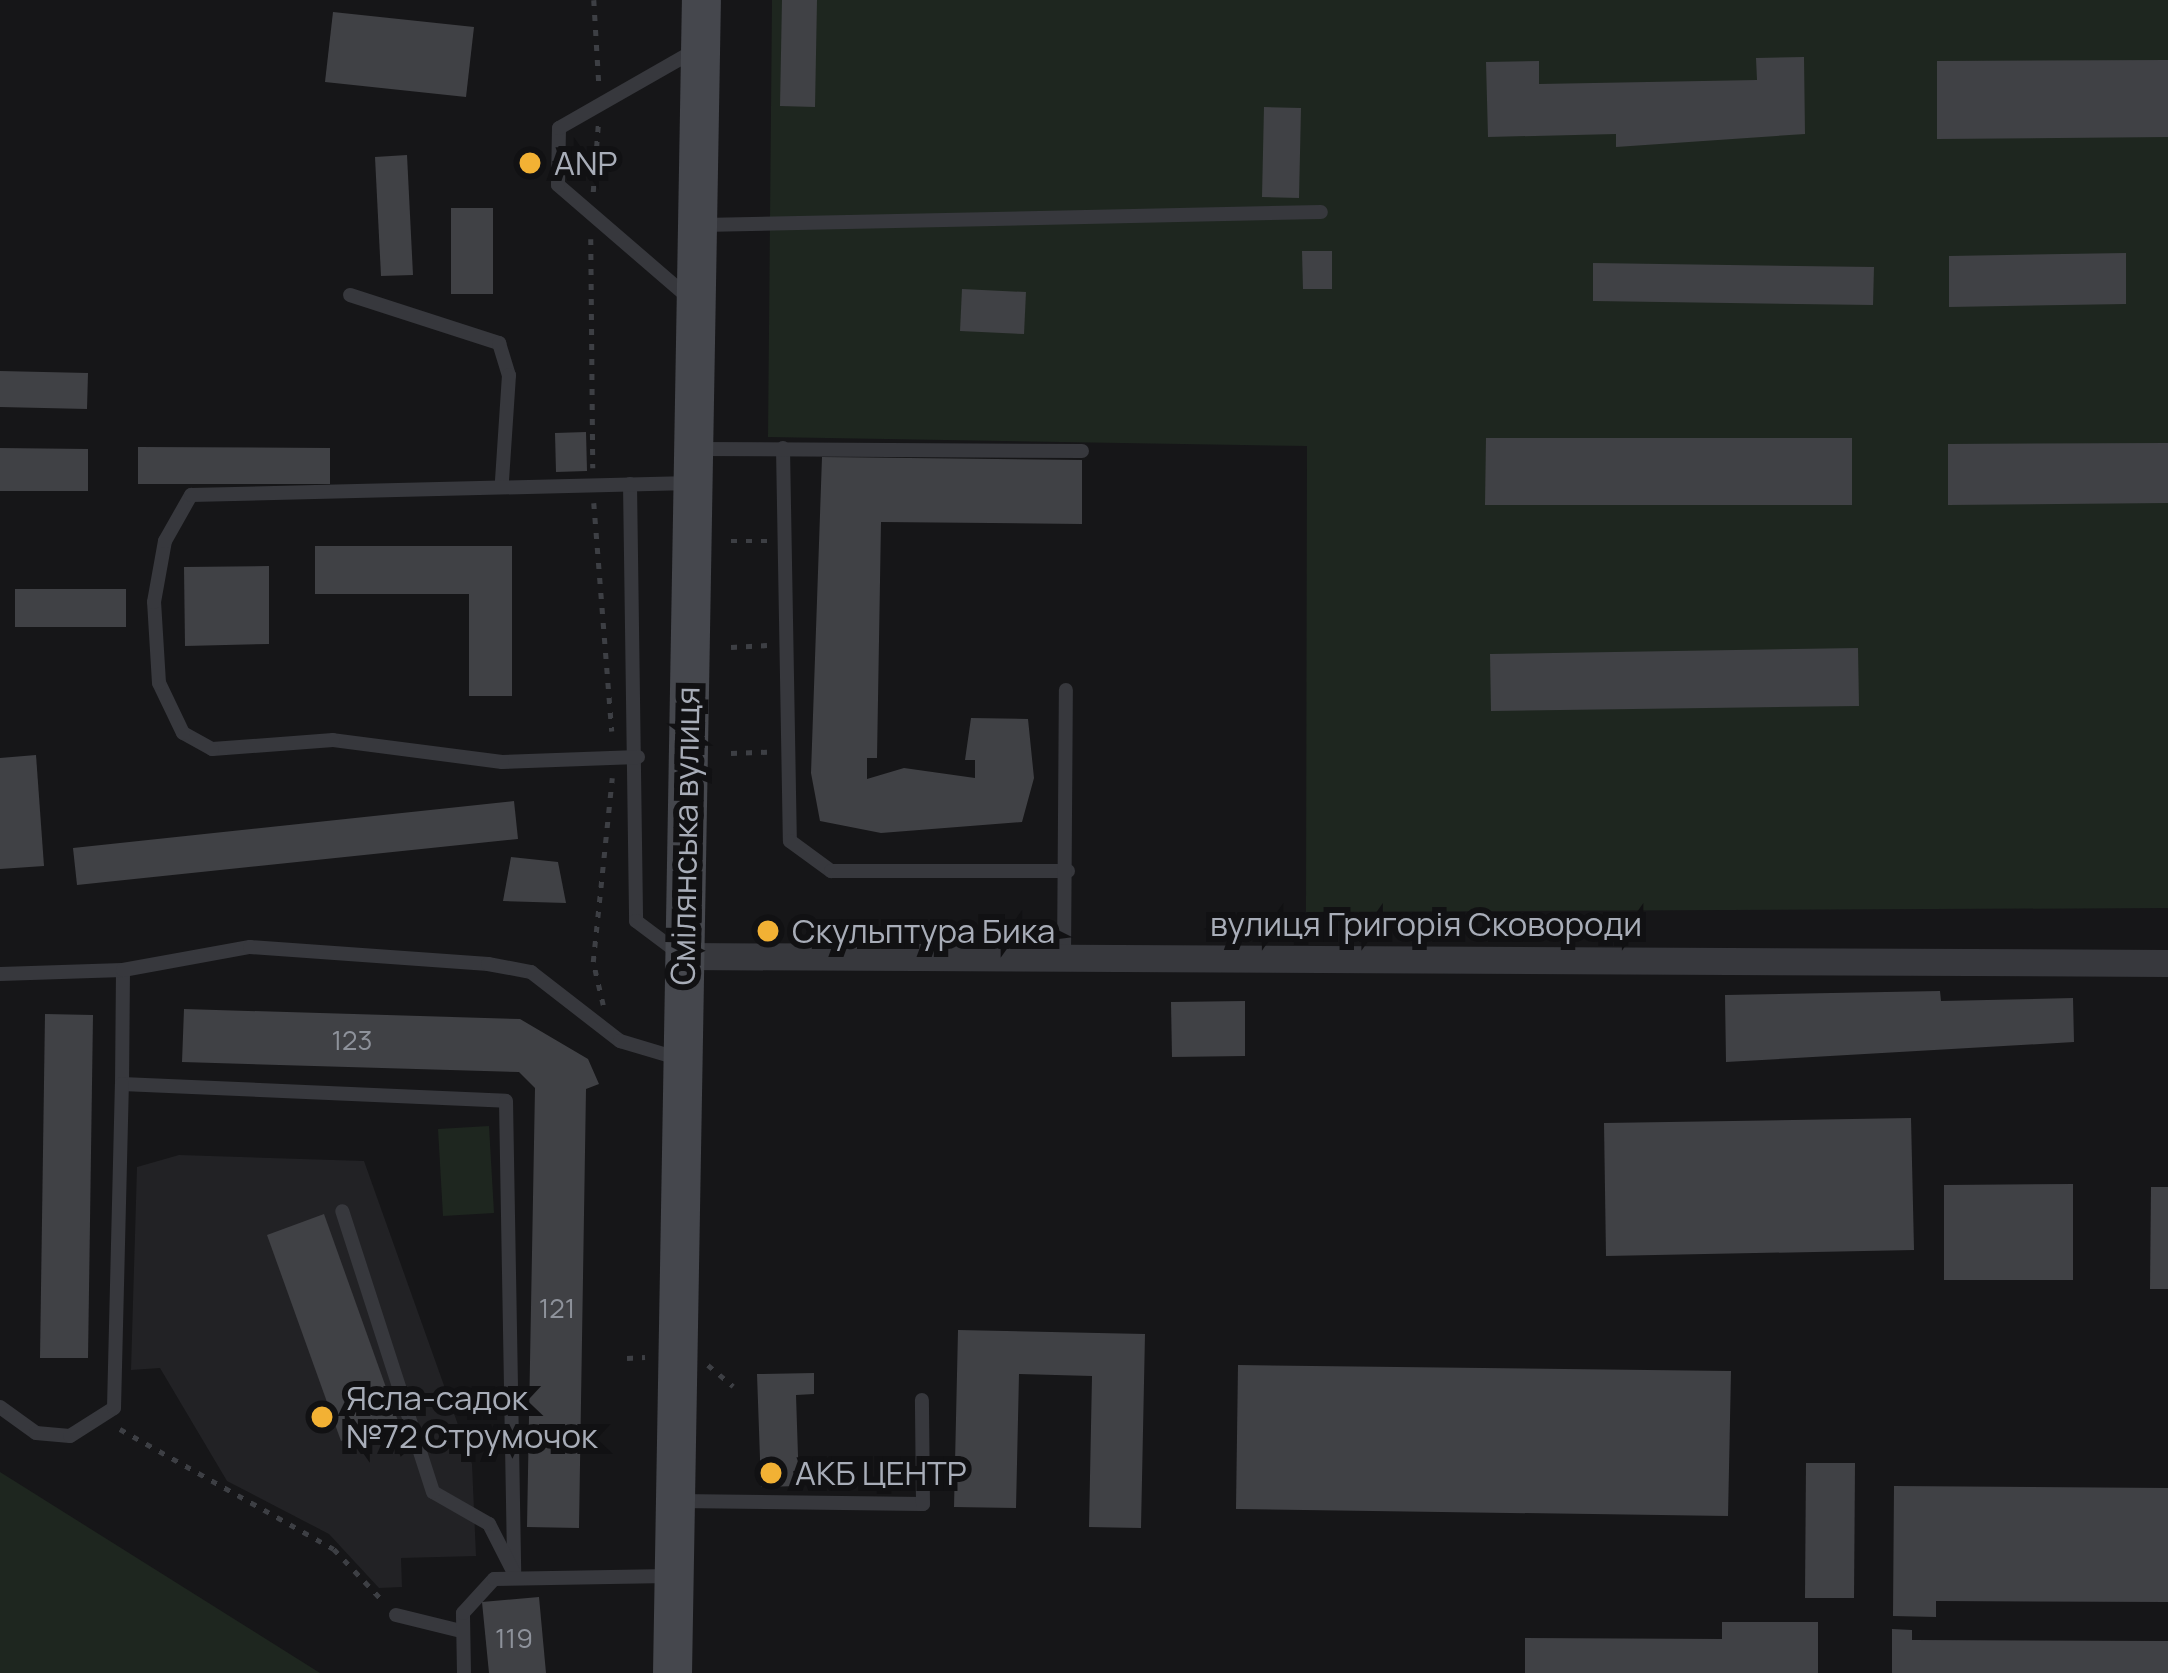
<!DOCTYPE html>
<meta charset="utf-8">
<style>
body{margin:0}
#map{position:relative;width:2168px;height:1673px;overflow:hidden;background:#161618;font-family:Manrope,sans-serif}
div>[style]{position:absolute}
.built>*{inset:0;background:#222225}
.green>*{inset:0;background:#1e261f}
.building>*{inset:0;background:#404145}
.path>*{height:4.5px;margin-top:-2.25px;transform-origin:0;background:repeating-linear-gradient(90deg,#3d3f44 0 6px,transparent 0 15px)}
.lane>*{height:14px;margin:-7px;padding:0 7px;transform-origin:7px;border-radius:7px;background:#37383d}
.street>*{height:27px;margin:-13.5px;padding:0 13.5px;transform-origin:13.5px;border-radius:13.5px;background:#37383d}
.secondary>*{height:39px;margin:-19.5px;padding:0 19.5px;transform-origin:19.5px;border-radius:19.5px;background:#45474d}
.dots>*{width:33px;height:33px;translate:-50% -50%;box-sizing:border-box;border:6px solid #111113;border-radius:50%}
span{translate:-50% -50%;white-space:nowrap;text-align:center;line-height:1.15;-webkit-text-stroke:12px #111113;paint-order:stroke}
.number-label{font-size:27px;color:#8e929b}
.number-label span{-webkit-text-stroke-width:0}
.poi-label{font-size:33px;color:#a8adb8}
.left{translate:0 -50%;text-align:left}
.street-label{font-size:33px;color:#a8adb8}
</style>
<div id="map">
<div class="built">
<i style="clip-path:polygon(179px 1155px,364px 1161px,472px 1464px,476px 1556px,401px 1558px,402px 1587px,379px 1588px,329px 1534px,227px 1481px,160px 1368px,131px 1370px,137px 1167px)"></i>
</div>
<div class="green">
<i style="clip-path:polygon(772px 0,2168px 0,2168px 908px,1306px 912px,1307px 446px,768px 437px)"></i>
<i style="clip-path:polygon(489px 1126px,494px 1213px,443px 1216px,438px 1129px)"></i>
<i style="clip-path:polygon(0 1472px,320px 1673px,0 1673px)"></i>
</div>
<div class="building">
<i style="clip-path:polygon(782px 0,817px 0,815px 107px,780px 106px)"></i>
<i style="clip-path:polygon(333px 12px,474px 27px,466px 97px,325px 82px)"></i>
<i style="clip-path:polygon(1804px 57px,1805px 134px,1616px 147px,1616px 134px,1488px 137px,1486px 62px,1539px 61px,1539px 84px,1757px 80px,1756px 58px)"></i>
<i style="clip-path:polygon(2168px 60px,2168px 137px,1937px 139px,1937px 61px)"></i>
<i style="clip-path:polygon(1264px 107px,1301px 108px,1299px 198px,1262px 197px)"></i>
<i style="clip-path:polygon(407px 155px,413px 275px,381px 276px,375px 157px)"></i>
<i style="clip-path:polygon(451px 208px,493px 208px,493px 294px,451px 294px)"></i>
<i style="clip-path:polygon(1302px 251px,1332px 251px,1332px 289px,1303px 289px)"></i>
<i style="clip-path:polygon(2126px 253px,2126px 304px,1949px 307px,1949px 256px)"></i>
<i style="clip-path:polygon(1593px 263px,1874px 267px,1873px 305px,1593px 301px)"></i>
<i style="clip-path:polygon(962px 289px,1026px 292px,1024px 334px,960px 331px)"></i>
<i style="clip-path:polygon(0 371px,88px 373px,87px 409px,0 407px)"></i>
<i style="clip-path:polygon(586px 432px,587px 471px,556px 472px,555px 433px)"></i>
<i style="clip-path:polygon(1486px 438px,1852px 438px,1852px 505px,1485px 505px)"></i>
<i style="clip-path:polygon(2168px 443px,2168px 503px,1948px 505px,1948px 444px)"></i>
<i style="clip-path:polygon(138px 447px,330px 448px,330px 484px,138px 484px)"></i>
<i style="clip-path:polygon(0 448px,88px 449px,88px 491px,0 491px)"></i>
<i style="clip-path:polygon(822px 457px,1082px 460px,1082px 524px,881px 522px,877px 758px,867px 758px,867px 779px,904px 768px,975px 778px,975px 760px,965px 760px,971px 718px,1028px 719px,1034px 778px,1022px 822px,881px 833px,820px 821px,811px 773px)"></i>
<i style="clip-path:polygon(315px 546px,512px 546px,512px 696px,469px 696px,469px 594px,315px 594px)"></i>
<i style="clip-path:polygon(269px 566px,269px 644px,185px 646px,184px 567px)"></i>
<i style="clip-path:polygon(15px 589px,126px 589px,126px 627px,15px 627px)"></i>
<i style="clip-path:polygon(1858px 648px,1859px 706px,1491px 711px,1490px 654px)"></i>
<i style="clip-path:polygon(36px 755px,44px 866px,0 869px,0 758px)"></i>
<i style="clip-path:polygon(514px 801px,518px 839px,77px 885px,73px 848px)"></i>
<i style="clip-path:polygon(511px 857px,558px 862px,566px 903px,503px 901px)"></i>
<i style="clip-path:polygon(1940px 991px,1941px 1001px,2073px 998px,2074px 1042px,1726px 1062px,1725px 995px)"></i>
<i style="clip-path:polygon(1245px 1001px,1245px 1056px,1172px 1057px,1171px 1002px)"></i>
<i style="clip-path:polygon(184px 1009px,520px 1019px,588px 1059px,599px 1084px,586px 1089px,579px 1528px,527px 1527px,535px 1088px,519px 1072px,182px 1062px)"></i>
<i style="clip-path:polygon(45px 1014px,93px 1015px,88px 1358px,40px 1358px)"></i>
<i style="clip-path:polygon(1911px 1118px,1914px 1250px,1606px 1256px,1604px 1123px)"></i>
<i style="clip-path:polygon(2073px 1184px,2073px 1280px,1944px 1280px,1944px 1185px)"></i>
<i style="clip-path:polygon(2151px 1187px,2168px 1187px,2168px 1289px,2150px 1289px)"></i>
<i style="clip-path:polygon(324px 1214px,398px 1421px,341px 1441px,267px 1235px)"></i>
<i style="clip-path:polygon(958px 1330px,1145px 1334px,1141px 1528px,1089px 1527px,1092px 1376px,1019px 1374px,1016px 1508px,954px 1507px)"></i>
<i style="clip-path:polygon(1238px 1365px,1731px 1371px,1728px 1516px,1236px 1509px)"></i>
<i style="clip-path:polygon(814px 1373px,814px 1394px,796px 1395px,799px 1486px,761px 1487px,757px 1374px)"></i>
<i style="clip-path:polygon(1806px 1463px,1855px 1463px,1854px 1598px,1805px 1598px)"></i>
<i style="clip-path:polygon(1894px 1486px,2168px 1488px,2168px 1602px,1936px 1601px,1936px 1617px,1893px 1616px)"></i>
<i style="clip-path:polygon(539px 1597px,546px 1673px,489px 1673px,482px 1602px)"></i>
<i style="clip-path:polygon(1722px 1622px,1818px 1622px,1818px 1673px,1525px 1673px,1525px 1638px,1722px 1639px)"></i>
<i style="clip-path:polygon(1892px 1629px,1912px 1630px,1912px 1640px,2168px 1641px,2168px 1673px,1892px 1673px)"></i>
</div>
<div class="path">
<i style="left:594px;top:0;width:84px;rotate:86.6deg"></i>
<i style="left:593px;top:192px;width:67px;rotate:-85.7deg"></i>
<i style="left:591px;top:239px;width:229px;rotate:89.5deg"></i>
<i style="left:594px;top:503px;width:229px;rotate:85.5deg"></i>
<i style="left:731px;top:541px;width:36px"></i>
<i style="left:731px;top:647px;width:36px;rotate:-3deg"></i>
<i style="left:731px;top:753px;width:36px;rotate:-2deg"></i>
<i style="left:603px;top:1005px;width:44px;rotate:-103.1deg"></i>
<i style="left:593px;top:962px;width:185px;rotate:-84.1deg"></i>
<i style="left:627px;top:1358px;width:18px;rotate:-3deg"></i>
<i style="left:708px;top:1365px;width:33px;rotate:40deg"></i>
<i style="left:120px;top:1429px;width:245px;rotate:29.3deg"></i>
<i style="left:334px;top:1549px;width:73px;rotate:46.7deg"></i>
</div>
<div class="lane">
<i style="left:702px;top:225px;width:619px;rotate:-1.2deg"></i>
<i style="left:350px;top:295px;width:157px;rotate:17.9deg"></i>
<i style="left:499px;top:343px;width:34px;rotate:73deg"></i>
<i style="left:509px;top:375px;width:106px;rotate:93.8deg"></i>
<i style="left:689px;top:298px;width:173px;rotate:-139.2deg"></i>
<i style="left:558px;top:185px;width:57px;rotate:-89deg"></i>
<i style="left:559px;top:128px;width:155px;rotate:-29.7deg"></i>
<i style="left:783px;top:448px;width:393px;rotate:89deg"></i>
<i style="left:790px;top:841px;width:51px;rotate:36.2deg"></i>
<i style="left:831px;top:871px;width:237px"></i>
<i style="left:698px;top:449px;width:384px;rotate:0.3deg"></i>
<i style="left:630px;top:484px;width:437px;rotate:89.2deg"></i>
<i style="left:636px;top:921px;width:55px;rotate:36.9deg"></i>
<i style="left:638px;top:757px;width:136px;rotate:177.9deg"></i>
<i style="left:502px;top:762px;width:170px;rotate:-172.6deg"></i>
<i style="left:333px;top:740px;width:121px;rotate:175.7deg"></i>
<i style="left:212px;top:749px;width:33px;rotate:-151deg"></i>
<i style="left:183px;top:733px;width:55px;rotate:-115.6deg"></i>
<i style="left:159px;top:683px;width:81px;rotate:-93.5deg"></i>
<i style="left:154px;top:602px;width:62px;rotate:-79.8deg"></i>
<i style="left:165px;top:541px;width:53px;rotate:-60.5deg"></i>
<i style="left:191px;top:495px;width:500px;rotate:-1.37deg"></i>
<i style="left:1064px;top:959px;width:269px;rotate:-89.6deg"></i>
<i style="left:123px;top:970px;width:114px;rotate:90.5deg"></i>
<i style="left:122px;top:1084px;width:384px;rotate:2.5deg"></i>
<i style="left:506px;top:1101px;width:472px;rotate:89deg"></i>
<i style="left:514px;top:1573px;width:55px;rotate:-117deg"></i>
<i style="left:489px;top:1524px;width:64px;rotate:-150.3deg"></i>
<i style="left:433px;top:1492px;width:295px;rotate:-107.9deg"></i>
<i style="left:0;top:974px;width:123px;rotate:-1.9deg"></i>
<i style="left:123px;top:970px;width:129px;rotate:-10.3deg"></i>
<i style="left:250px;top:947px;width:239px;rotate:4.1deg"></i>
<i style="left:488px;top:964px;width:44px;rotate:10.5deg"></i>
<i style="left:531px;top:972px;width:113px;rotate:37.8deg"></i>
<i style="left:620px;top:1041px;width:59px;rotate:16.6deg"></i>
<i style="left:0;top:1407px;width:44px;rotate:35.8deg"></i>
<i style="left:36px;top:1433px;width:34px;rotate:5deg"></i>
<i style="left:70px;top:1436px;width:52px;rotate:-32.5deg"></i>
<i style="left:114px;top:1408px;width:324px;rotate:-88.6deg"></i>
<i style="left:678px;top:1501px;width:245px;rotate:0.7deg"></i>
<i style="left:923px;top:1504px;width:104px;rotate:-90.6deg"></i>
<i style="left:396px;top:1615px;width:67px;rotate:13.8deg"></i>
<i style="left:464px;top:1673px;width:60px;rotate:-91deg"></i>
<i style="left:463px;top:1613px;width:46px;rotate:-47.6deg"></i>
<i style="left:494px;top:1579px;width:175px;rotate:-1deg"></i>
</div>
<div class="street">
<i style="left:683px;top:956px;width:1485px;rotate:0.27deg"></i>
</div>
<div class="secondary">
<i style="left:672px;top:1673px;width:1673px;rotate:-89.01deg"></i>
</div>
<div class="dots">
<i style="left:530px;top:163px;background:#f2b134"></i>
<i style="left:768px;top:931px;background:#f2b134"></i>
<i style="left:322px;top:1417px;background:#f2b134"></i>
<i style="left:771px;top:1473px;background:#f2b134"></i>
</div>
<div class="number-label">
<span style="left:352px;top:1040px">123</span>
<span style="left:557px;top:1308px">121</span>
<span style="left:514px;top:1638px">119</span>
</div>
<div class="poi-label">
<span class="left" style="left:554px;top:163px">ANP</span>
<span class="left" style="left:792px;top:931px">Cкульптура Бика</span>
<span class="left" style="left:346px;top:1417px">Ясла-садок<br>№72 Струмочок</span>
<span class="left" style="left:795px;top:1473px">АКБ ЦЕНТР</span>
</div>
<div class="street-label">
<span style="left:685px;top:836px;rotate:-89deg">Смілянська вулиця</span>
<span style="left:1426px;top:924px">вулиця Григорія Сковороди</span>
</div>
</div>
